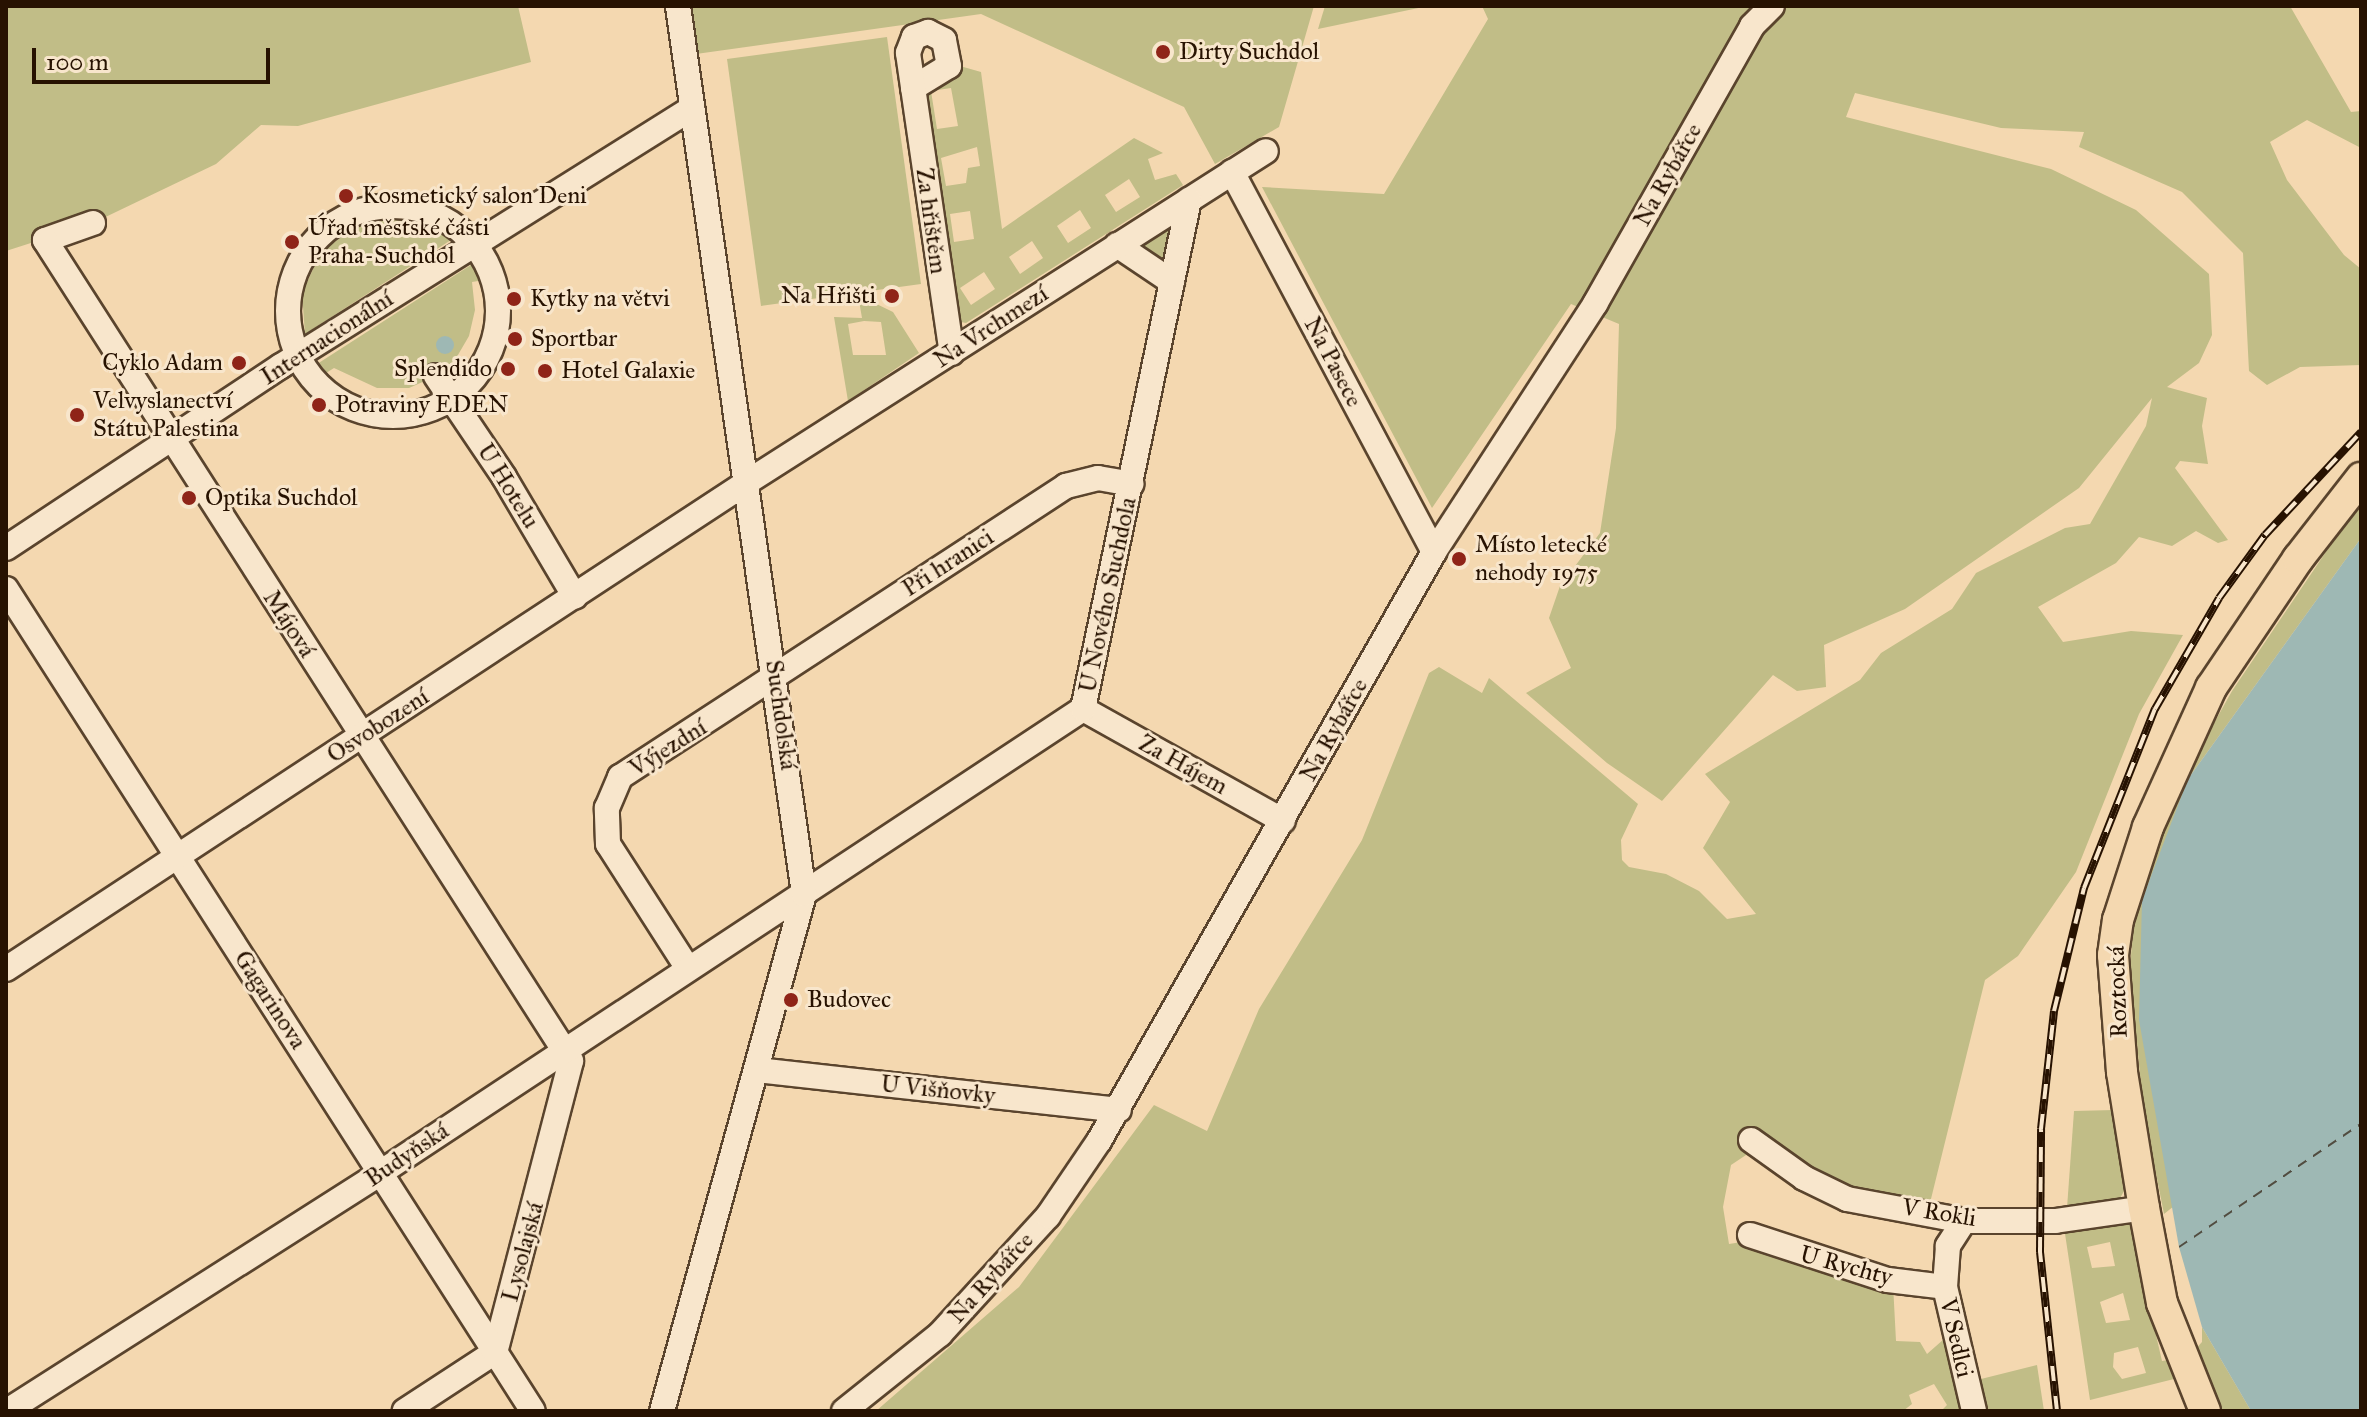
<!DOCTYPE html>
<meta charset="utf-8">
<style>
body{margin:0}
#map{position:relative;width:2367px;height:1417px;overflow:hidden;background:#f4d8b0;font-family:"IM FELL Great Primer",serif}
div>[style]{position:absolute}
.green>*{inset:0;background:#c1bd87}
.water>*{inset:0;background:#9eb8b4}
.round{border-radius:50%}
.ferry>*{height:2px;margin-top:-1px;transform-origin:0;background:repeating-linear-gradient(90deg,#514c40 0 10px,transparent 0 18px)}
.roads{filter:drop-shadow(2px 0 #5a442d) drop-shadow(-2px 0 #5a442d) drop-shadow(0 2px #5a442d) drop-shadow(0 -2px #5a442d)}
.minor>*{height:24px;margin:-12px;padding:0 12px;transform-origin:12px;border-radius:12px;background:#f8e6cc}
.minor>.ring{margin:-12px;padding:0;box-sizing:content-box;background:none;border:24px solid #f8e6cc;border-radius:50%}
.major>*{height:30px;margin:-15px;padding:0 15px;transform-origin:15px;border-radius:15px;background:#f4d8b0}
.rail>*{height:8px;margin-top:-4px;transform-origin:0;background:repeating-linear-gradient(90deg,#f8e6cc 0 15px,#271201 0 30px);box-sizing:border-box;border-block:2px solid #271201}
.dots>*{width:22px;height:22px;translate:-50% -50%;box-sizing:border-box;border:4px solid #f8e6cc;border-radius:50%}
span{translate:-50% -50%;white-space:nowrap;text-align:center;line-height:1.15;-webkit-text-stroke:6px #f8e6cc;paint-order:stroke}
.poi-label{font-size:24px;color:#271201}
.left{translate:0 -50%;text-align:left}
.right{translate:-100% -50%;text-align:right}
.street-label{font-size:24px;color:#271201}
.frame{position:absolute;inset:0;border:8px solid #271201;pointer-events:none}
.scale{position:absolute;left:32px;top:48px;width:238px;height:36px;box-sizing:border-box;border:4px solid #271201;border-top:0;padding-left:10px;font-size:24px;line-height:28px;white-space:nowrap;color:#271201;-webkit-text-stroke:6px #f8e6cc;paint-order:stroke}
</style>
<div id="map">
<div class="green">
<i style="clip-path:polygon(6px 6px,518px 6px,531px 62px,298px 126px,261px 125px,216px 164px,93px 223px,6px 251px)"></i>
<i style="clip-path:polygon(688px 6px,1314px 6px,1279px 127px,1215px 164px,1184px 107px,981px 14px,696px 54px)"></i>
<i style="clip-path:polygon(1325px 6px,1428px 6px,1318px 29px)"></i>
<i style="clip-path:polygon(1482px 6px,2290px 6px,2351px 112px,2361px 111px,2361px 148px,2307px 120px,2270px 142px,2287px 180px,2344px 255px,2361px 269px,2361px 365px,2300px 367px,2267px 385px,2249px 371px,2243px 253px,2182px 192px,2079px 147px,2084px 132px,2001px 128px,1855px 93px,1846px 117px,2051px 169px,2136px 210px,2209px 274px,2212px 335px,2199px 363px,2167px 387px,2207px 398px,2202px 426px,2208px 464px,2180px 461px,2175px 468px,2228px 540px,2218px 543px,2196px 531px,2172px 546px,2139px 537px,2116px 563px,2038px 607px,2063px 642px,2131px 631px,2183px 635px,2139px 714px,2076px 872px,2018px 956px,1985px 980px,1929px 1207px,1835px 1190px,1801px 1170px,1746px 1155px,1731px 1165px,1723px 1207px,1729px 1244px,1748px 1241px,1893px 1284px,1896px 1341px,1920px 1342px,1927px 1354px,1944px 1339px,1965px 1411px,1941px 1411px,1947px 1405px,1934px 1384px,1909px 1395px,1912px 1404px,1903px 1411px,876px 1411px,1019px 1287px,1154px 1105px,1207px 1131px,1259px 1009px,1362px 840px,1429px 673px,1439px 667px,1482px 693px,1489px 678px,1638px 804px,1621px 840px,1622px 860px,1629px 867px,1666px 874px,1699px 891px,1727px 919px,1756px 914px,1703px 848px,1730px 802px,1705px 774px,1860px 680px,1881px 653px,1952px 609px,1976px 573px,2065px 528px,2090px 524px,2146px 426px,2152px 398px,2079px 488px,1905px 609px,1824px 645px,1826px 687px,1797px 691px,1773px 675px,1662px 801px,1607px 763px,1526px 693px,1571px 668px,1549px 618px,1560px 586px,1600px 533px,1616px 428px,1619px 324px,1571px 304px,1432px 508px,1262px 187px,1384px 194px,1488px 19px)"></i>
<i style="clip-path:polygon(887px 37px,921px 284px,761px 306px,727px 59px)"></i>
<i style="clip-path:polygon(evenodd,960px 66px,981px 72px,1002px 229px,1134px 138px,1163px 153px,1148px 159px,1155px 180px,1176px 174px,1183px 185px,966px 323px,956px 321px,923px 96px,960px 66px,951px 88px,958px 126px,937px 129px,931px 91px,951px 88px,960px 66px,977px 147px,980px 166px,968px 168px,966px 183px,946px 186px,941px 158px,977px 147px,960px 66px,1129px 179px,1140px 197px,1116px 212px,1105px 195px,1129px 179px,960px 66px,1080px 210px,1091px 228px,1068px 243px,1057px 226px,1080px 210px,960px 66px,970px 211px,974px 239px,954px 242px,950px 214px,970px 211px,960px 66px,1032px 241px,1043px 258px,1020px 274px,1009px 257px,1032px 241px,960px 66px,984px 272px,995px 289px,971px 305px,960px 288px,984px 272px)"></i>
<i style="clip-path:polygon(401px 218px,430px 226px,451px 240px,305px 334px,302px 293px,321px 252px,358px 225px)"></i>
<i style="clip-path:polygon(1173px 222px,1164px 263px,1135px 247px)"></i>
<i style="clip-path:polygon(474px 263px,484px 280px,472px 282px,475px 310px,469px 336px,455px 360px,436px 376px,409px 388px,377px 388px,334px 368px,323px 375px,314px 366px)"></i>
<i style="clip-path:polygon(evenodd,858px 295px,893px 312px,919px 353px,848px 401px,834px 317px,862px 318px,858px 295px,864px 321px,881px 322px,886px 355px,853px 355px,848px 324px,864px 321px)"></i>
<i style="clip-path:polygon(2361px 500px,2361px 538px,2188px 779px,2174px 1206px,2164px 1214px,2143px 1108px,2130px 967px,2136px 898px,2176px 791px,2232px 691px)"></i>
<i style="clip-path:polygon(2114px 1110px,2124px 1191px,2118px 1202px,2067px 1208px,2074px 1111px)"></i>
<i style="clip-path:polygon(evenodd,2123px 1221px,2131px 1226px,2162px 1361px,2168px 1360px,2174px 1379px,2090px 1400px,2064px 1227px,2123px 1221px,2110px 1242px,2115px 1266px,2092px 1268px,2087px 1247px,2110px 1242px,2123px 1221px,2123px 1293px,2130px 1320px,2106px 1323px,2100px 1302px,2123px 1293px,2123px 1221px,2138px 1347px,2146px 1373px,2122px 1379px,2113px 1367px,2114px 1353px,2138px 1347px)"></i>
<i style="clip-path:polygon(2202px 1327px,2251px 1411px,2216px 1411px,2192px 1353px,2202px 1342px)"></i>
<i style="clip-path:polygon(2037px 1365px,2044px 1411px,1983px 1411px,1973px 1381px)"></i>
</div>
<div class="water">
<i class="round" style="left:436px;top:336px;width:18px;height:18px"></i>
<i style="clip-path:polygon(2361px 538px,2361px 1411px,2251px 1411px,2202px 1327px,2179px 1247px,2139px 1020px,2142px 900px,2188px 779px)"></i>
</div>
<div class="ferry">
<i style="left:2179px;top:1247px;width:220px;rotate:-34.1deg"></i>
</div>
<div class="roads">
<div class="minor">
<i style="left:913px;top:88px;width:42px;rotate:-31.4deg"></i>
<i style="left:949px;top:66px;width:26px;rotate:-101deg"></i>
<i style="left:944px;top:40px;width:18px;rotate:-153deg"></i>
<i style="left:928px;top:32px;width:15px;rotate:160deg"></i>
<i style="left:914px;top:37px;width:17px;rotate:111deg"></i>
<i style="left:908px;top:53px;width:303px;rotate:81.7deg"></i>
<i style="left:1232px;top:172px;width:430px;rotate:62deg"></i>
<i class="ring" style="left:288px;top:206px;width:186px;height:186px"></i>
<i style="left:93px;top:223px;width:51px;rotate:160.5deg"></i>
<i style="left:45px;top:240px;width:975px;rotate:57.35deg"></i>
<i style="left:571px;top:1061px;width:301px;rotate:104.6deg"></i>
<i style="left:495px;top:1352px;width:108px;rotate:146.8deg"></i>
<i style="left:1117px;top:245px;width:66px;rotate:33.9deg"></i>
<i style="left:436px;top:376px;width:122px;rotate:56deg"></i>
<i style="left:504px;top:477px;width:139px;rotate:59.4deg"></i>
<i style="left:6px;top:548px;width:330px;rotate:-33.5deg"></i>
<i style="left:281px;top:366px;width:485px;rotate:-32.1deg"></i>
<i style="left:6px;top:589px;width:976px;rotate:57.34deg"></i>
<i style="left:1083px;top:709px;width:229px;rotate:29.2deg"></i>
<i style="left:687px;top:967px;width:146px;rotate:-122.7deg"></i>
<i style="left:608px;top:844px;width:36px;rotate:-92deg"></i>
<i style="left:607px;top:808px;width:34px;rotate:-67deg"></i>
<i style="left:620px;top:777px;width:533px;rotate:-33.12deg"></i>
<i style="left:1066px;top:486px;width:33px;rotate:-14deg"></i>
<i style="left:1098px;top:478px;width:34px;rotate:10deg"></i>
<i style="left:6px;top:969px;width:889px;rotate:-33.3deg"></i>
<i style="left:749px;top:481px;width:613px;rotate:-32.55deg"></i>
<i style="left:757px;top:1070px;width:364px;rotate:6.3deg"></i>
<i style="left:1751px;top:1140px;width:65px;rotate:35.6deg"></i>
<i style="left:1804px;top:1178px;width:48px;rotate:26deg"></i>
<i style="left:1847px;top:1199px;width:119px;rotate:10.6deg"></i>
<i style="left:1964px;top:1221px;width:91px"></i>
<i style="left:2055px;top:1221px;width:90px;rotate:-8.3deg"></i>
<i style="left:1964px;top:1221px;width:30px;rotate:123deg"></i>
<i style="left:1948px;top:1246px;width:41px;rotate:94.2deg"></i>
<i style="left:1945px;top:1287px;width:127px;rotate:76.8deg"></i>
<i style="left:1750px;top:1235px;width:145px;rotate:18.1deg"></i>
<i style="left:1888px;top:1280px;width:57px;rotate:7deg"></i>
<i style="left:7px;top:1411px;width:442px;rotate:-32.5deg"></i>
<i style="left:380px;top:1173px;width:842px;rotate:-33.43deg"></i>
<i style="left:1083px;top:709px;width:520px;rotate:-78.24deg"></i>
<i style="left:662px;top:1411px;width:536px;rotate:-74.64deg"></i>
<i style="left:804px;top:894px;width:897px;rotate:-98.08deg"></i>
<i style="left:844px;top:1411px;width:123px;rotate:-38.7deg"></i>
<i style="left:940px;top:1334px;width:160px;rotate:-47.5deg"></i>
<i style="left:1048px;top:1216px;width:91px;rotate:-55.8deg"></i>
<i style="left:1099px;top:1141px;width:678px;rotate:-60.37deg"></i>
<i style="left:1434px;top:552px;width:296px;rotate:-57deg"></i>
<i style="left:1595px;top:304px;width:319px;rotate:-60.5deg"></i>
<i style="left:1752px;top:26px;width:28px;rotate:-45deg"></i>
</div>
<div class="major">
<i style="left:2205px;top:1411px;width:116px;rotate:-111.7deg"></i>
<i style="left:2162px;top:1303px;width:97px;rotate:-100.7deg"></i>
<i style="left:2144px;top:1208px;width:138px;rotate:-99.2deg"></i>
<i style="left:2122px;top:1072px;width:117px;rotate:-94.4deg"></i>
<i style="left:2113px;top:955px;width:35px;rotate:-82deg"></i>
<i style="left:2118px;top:920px;width:98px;rotate:-72.1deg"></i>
<i style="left:2148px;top:827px;width:153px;rotate:-65.6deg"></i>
<i style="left:2211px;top:688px;width:156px;rotate:-56deg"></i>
<i style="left:2298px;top:559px;width:103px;rotate:-52.1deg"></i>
</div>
</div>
<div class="rail">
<i style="left:2057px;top:1411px;width:160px;rotate:-96.1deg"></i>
<i style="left:2040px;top:1252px;width:123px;rotate:-89.5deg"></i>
<i style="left:2041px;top:1129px;width:119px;rotate:-83.7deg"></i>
<i style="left:2054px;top:1011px;width:127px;rotate:-76.3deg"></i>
<i style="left:2084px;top:888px;width:193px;rotate:-68.4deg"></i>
<i style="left:2155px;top:709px;width:128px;rotate:-60deg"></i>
<i style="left:2219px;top:598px;width:78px;rotate:-53.9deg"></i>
<i style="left:2265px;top:535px;width:141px;rotate:-47deg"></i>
</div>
<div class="dots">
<i style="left:1163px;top:52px;background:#8f2418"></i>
<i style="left:346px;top:196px;background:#8f2418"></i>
<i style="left:292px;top:242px;background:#8f2418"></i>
<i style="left:892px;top:296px;background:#8f2418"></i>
<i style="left:514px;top:299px;background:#8f2418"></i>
<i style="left:515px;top:339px;background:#8f2418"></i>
<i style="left:239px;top:363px;background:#8f2418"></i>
<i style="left:508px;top:369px;background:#8f2418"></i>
<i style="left:545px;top:371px;background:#8f2418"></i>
<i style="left:319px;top:405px;background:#8f2418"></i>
<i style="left:77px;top:415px;background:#8f2418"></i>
<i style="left:189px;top:498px;background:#8f2418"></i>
<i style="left:1459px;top:559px;background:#8f2418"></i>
<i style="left:791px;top:1000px;background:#8f2418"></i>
</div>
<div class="poi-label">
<span class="left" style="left:1179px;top:52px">Dirty Suchdol</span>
<span class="left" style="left:362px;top:196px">Kosmetický salon Deni</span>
<span class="left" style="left:308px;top:242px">Úřad městské části<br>Praha-Suchdol</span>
<span class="right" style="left:876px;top:296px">Na Hřišti</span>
<span class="left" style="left:530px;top:299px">Kytky na větvi</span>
<span class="left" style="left:531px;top:339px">Sportbar</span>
<span class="right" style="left:223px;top:363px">Cyklo Adam</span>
<span class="right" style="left:492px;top:369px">Splendido</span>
<span class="left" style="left:561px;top:371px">Hotel Galaxie</span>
<span class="left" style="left:93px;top:415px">Velvyslanectví<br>Státu Palestina</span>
<span class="left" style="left:335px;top:405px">Potraviny EDEN</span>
<span class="left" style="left:205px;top:498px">Optika Suchdol</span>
<span class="left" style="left:1475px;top:559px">Místo letecké<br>nehody 1975</span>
<span class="left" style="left:807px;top:1000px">Budovec</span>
</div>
<div class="street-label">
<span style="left:1668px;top:175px;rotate:-61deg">Na Rybářce</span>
<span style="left:931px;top:221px;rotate:82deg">Za hřištěm</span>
<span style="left:991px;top:327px;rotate:-33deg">Na Vrchmezí</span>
<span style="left:327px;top:338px;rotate:-33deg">Internacionální</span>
<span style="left:1333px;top:362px;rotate:62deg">Na Pasece</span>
<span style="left:508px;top:486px;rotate:58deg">U Hotelu</span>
<span style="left:948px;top:563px;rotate:-33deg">Při hranici</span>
<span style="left:1108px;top:595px;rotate:-78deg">U Nového Suchdola</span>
<span style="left:289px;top:624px;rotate:57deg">Májová</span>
<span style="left:781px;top:715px;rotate:82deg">Suchdolská</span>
<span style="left:378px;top:726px;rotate:-33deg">Osvobození</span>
<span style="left:1334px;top:730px;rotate:-61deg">Na Rybářce</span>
<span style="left:668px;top:748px;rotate:-32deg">Výjezdní</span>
<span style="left:1183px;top:765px;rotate:29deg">Za Hájem</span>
<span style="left:2118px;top:992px;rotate:-92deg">Roztocká</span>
<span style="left:270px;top:1000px;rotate:57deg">Gagarinova</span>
<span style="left:938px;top:1090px;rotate:6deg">U Višňovky</span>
<span style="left:407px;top:1155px;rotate:-34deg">Budyňská</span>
<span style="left:1939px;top:1213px;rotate:9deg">V Rokli</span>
<span style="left:523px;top:1252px;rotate:-75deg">Lysolajská</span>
<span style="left:1846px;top:1266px;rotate:15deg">U Rychty</span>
<span style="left:991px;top:1278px;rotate:-48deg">Na Rybářce</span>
<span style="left:1956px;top:1338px;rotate:77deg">V Sedlci</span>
</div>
<div class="frame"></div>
<div class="scale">100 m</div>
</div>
